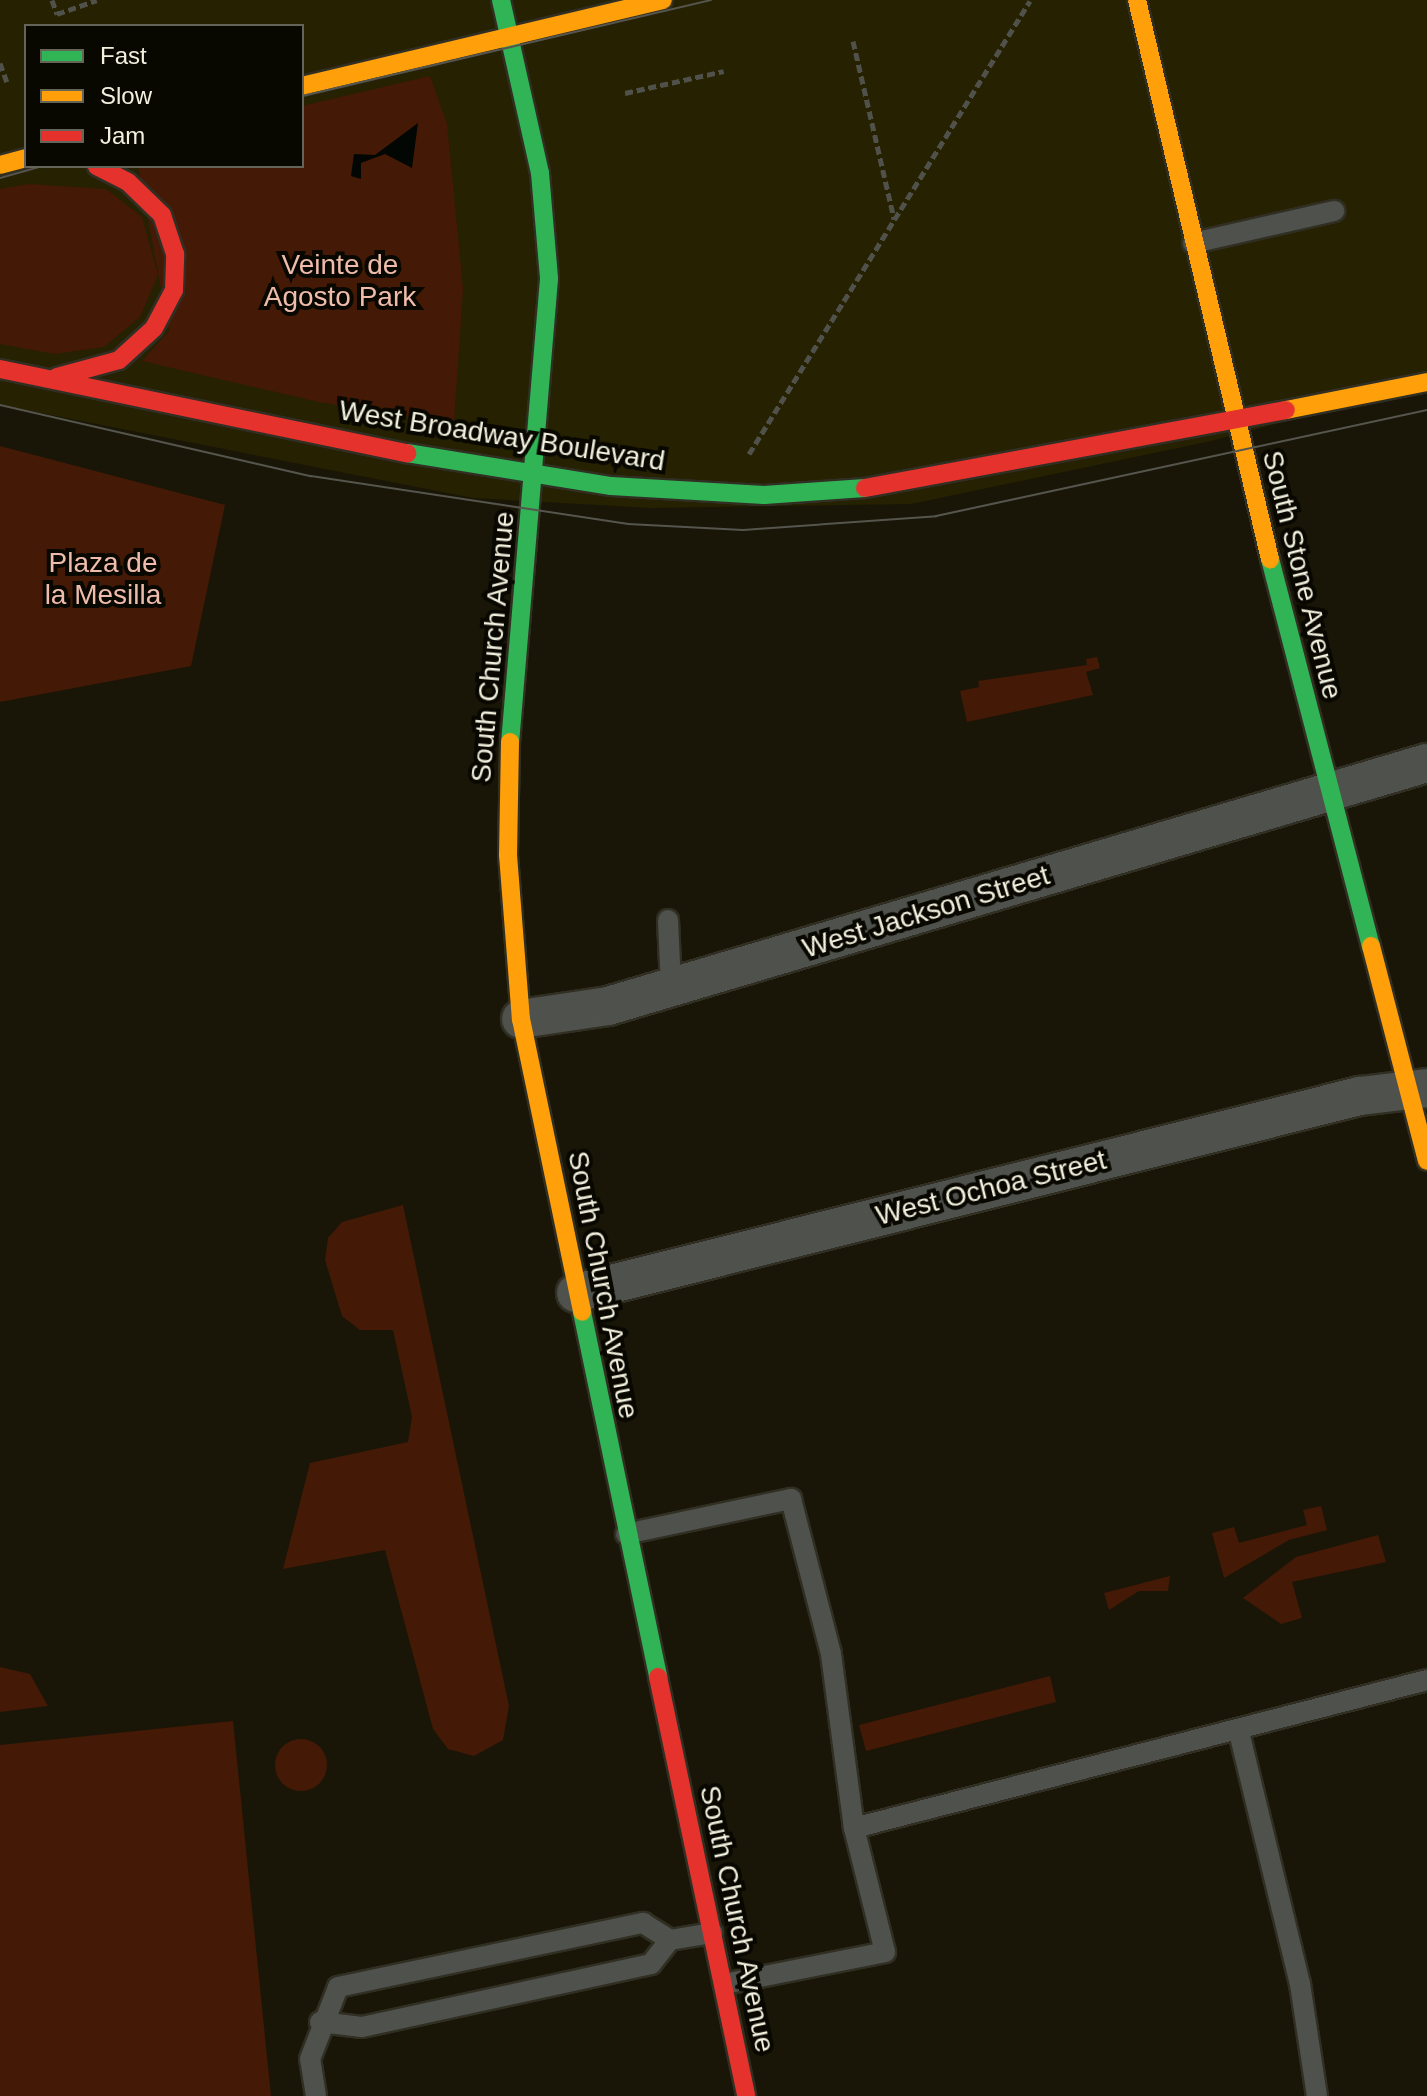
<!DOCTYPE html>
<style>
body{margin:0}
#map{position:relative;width:1427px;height:2096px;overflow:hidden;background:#191607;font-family:Arial,sans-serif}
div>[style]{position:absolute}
.built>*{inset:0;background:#262101}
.green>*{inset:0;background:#441906}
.round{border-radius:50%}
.water>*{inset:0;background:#020703}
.path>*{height:5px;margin-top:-2.5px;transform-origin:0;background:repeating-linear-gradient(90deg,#50514a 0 8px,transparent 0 12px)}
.roads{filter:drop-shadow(2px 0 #312f23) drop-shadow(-2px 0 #312f23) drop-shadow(0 2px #312f23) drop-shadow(0 -2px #312f23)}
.lane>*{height:20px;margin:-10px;padding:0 10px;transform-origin:10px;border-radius:10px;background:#4f524c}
.street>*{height:38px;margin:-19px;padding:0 19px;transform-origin:19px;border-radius:19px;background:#4f524c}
.fast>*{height:18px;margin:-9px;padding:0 9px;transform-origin:9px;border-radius:9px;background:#30b455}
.slow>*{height:18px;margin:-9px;padding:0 9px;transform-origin:9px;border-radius:9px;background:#ff9f0a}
.jam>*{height:18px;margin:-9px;padding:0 9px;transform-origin:9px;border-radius:9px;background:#e5322d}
.tram>*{height:2px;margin:-1px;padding:0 1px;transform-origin:1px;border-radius:1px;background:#55554d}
span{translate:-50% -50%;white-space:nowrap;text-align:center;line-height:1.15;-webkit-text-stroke:8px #080700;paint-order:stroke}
.park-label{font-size:28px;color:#efbcab}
.street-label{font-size:28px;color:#f1f0de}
.legend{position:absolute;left:24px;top:24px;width:280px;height:144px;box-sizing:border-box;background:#080700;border:2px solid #656459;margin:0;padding:10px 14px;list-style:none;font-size:24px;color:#f1f0de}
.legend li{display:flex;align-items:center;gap:16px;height:40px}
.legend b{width:40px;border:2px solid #656459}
</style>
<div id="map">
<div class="built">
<i style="clip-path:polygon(evenodd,0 0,1427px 0,1427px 384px,1211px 441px,911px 504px,652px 508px,473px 498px,0 405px,0 0,26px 26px,302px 26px,302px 166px,26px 166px,26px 26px)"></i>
</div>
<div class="green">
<i style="clip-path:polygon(430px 76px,447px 124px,463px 288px,454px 424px,319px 402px,142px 361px,169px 331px,138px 166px,302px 166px,302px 106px)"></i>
<i style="clip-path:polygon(28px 184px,106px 189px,142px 217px,158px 275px,140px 317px,104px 347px,54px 354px,0 344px,0 189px)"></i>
<i style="clip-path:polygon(0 446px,225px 505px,191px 666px,0 702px)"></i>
<i style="clip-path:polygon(1097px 657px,1100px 668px,1086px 672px,1093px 695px,967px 722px,960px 691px,979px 687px,978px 681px,1087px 665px,1086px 659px)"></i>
<i style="clip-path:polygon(403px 1205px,509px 1706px,503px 1740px,474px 1756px,448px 1749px,433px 1729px,385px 1550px,283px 1569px,310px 1463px,408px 1442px,412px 1417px,393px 1330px,360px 1330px,342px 1316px,325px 1260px,328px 1238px,342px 1222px)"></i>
<i style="clip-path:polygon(1321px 1506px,1327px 1530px,1289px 1540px,1224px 1578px,1212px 1533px,1234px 1527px,1239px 1543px,1307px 1525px,1303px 1510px)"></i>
<i style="clip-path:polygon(1378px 1535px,1386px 1562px,1292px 1582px,1302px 1618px,1281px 1624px,1243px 1598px,1296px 1557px)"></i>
<i style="clip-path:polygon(1170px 1576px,1168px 1591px,1139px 1591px,1109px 1610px,1104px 1593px)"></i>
<i style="clip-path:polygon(0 1667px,30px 1674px,48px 1706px,0 1712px)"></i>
<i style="clip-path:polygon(1050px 1676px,1056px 1702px,866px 1751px,859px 1725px)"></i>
<i style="clip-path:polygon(233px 1721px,271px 2096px,0 2096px,0 1745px)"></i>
<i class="round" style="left:275px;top:1739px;width:52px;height:52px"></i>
</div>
<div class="water">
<i style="clip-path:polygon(418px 123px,412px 168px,385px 154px,361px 163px,361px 179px,351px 176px,354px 154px,375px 155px)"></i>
</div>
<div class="path">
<i style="left:52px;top:0;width:15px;rotate:70deg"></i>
<i style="left:57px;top:14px;width:42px;rotate:-19.3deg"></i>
<i style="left:853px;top:41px;width:183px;rotate:77deg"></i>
<i style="left:0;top:63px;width:20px;rotate:70deg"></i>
<i style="left:625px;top:93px;width:101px;rotate:-12.5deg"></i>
<i style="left:749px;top:454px;width:533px;rotate:-58.19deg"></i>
</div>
<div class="roads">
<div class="lane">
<i style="left:1193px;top:243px;width:145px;rotate:-12.8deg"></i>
<i style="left:668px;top:920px;width:67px;rotate:87.4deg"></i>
<i style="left:626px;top:1534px;width:169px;rotate:-12deg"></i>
<i style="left:791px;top:1499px;width:160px;rotate:75.5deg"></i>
<i style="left:831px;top:1654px;width:176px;rotate:82.5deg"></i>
<i style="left:1239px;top:1732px;width:259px;rotate:76.4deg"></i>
<i style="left:1300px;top:1984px;width:113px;rotate:81.4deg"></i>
<i style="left:724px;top:1984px;width:164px;rotate:-11.2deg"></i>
<i style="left:885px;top:1952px;width:128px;rotate:-104deg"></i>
<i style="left:854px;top:1828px;width:592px;rotate:-14.48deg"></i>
<i style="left:320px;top:2022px;width:42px;rotate:6.8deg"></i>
<i style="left:362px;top:2027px;width:296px;rotate:-12.3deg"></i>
<i style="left:651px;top:1964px;width:31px;rotate:-52deg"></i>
<i style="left:670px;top:1940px;width:43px;rotate:-9.5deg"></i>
<i style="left:316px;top:2096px;width:37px;rotate:-99deg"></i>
<i style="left:310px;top:2059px;width:77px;rotate:-68.7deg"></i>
<i style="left:338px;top:1987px;width:312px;rotate:-11.9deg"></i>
<i style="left:643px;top:1923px;width:32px;rotate:32deg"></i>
</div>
<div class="street">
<i style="left:521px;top:1019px;width:88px;rotate:-8.5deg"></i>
<i style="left:608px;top:1006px;width:854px;rotate:-16.53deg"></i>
<i style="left:576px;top:1293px;width:808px;rotate:-14.11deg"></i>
<i style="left:1360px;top:1096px;width:67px;rotate:-6.8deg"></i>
</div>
<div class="fast">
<i style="left:501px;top:0;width:177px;rotate:77.3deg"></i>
<i style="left:540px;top:173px;width:106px;rotate:85.1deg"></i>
<i style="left:549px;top:279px;width:465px;rotate:94.8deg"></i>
<i style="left:407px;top:453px;width:207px;rotate:9.2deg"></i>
<i style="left:611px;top:486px;width:153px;rotate:3.4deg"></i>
<i style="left:764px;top:495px;width:101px;rotate:-4deg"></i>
<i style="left:1270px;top:559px;width:400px;rotate:75.4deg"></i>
<i style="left:582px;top:1312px;width:373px;rotate:78.2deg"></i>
</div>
<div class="slow">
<i style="left:1137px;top:0;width:575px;rotate:76.62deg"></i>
<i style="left:302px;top:86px;width:371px;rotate:-13.4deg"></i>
<i style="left:0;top:165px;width:27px;rotate:-15deg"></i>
<i style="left:1286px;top:410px;width:144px;rotate:-11.2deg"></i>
<i style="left:510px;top:742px;width:113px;rotate:91deg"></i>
<i style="left:508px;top:855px;width:165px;rotate:85.5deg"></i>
<i style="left:521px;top:1019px;width:299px;rotate:78.2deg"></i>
<i style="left:1371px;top:946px;width:222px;rotate:75.4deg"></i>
</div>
<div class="jam">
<i style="left:0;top:369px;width:416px;rotate:11.7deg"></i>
<i style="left:57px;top:377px;width:64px;rotate:-15.3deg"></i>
<i style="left:119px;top:360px;width:47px;rotate:-42.4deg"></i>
<i style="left:154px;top:328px;width:43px;rotate:-62.2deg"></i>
<i style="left:174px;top:290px;width:36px;rotate:-88deg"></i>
<i style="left:175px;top:254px;width:41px;rotate:-108.4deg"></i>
<i style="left:162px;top:215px;width:47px;rotate:-135.9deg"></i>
<i style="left:128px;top:182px;width:35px;rotate:-153deg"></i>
<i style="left:865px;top:488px;width:428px;rotate:-10.5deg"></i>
<i style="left:658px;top:1677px;width:428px;rotate:78.1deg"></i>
</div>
</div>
<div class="tram">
<i style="left:302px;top:96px;width:420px;rotate:-13.2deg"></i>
<i style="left:0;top:178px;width:45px;rotate:-15.6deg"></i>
<i style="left:0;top:405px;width:319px;rotate:12.9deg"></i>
<i style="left:311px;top:476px;width:321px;rotate:8.6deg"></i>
<i style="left:628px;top:524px;width:115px;rotate:3deg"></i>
<i style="left:743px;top:530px;width:194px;rotate:-4.1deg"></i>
<i style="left:936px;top:516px;width:502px;rotate:-12.18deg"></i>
</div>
<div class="park-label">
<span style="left:340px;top:281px">Veinte de<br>Agosto Park</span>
<span style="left:103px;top:579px">Plaza de<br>la Mesilla</span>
</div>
<div class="street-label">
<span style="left:502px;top:436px;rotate:9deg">West Broadway Boulevard</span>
<span style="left:1302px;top:575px;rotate:76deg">South Stone Avenue</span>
<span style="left:493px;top:647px;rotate:-85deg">South Church Avenue</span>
<span style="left:926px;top:912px;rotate:-17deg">West Jackson Street</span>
<span style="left:991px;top:1188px;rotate:-14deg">West Ochoa Street</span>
<span style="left:603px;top:1285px;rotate:79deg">South Church Avenue</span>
<span style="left:737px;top:1919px;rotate:78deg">South Church Avenue</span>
</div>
<ul class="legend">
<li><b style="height:10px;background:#30b455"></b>Fast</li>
<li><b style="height:10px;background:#ff9f0a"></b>Slow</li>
<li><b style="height:10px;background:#e5322d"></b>Jam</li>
</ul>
</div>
